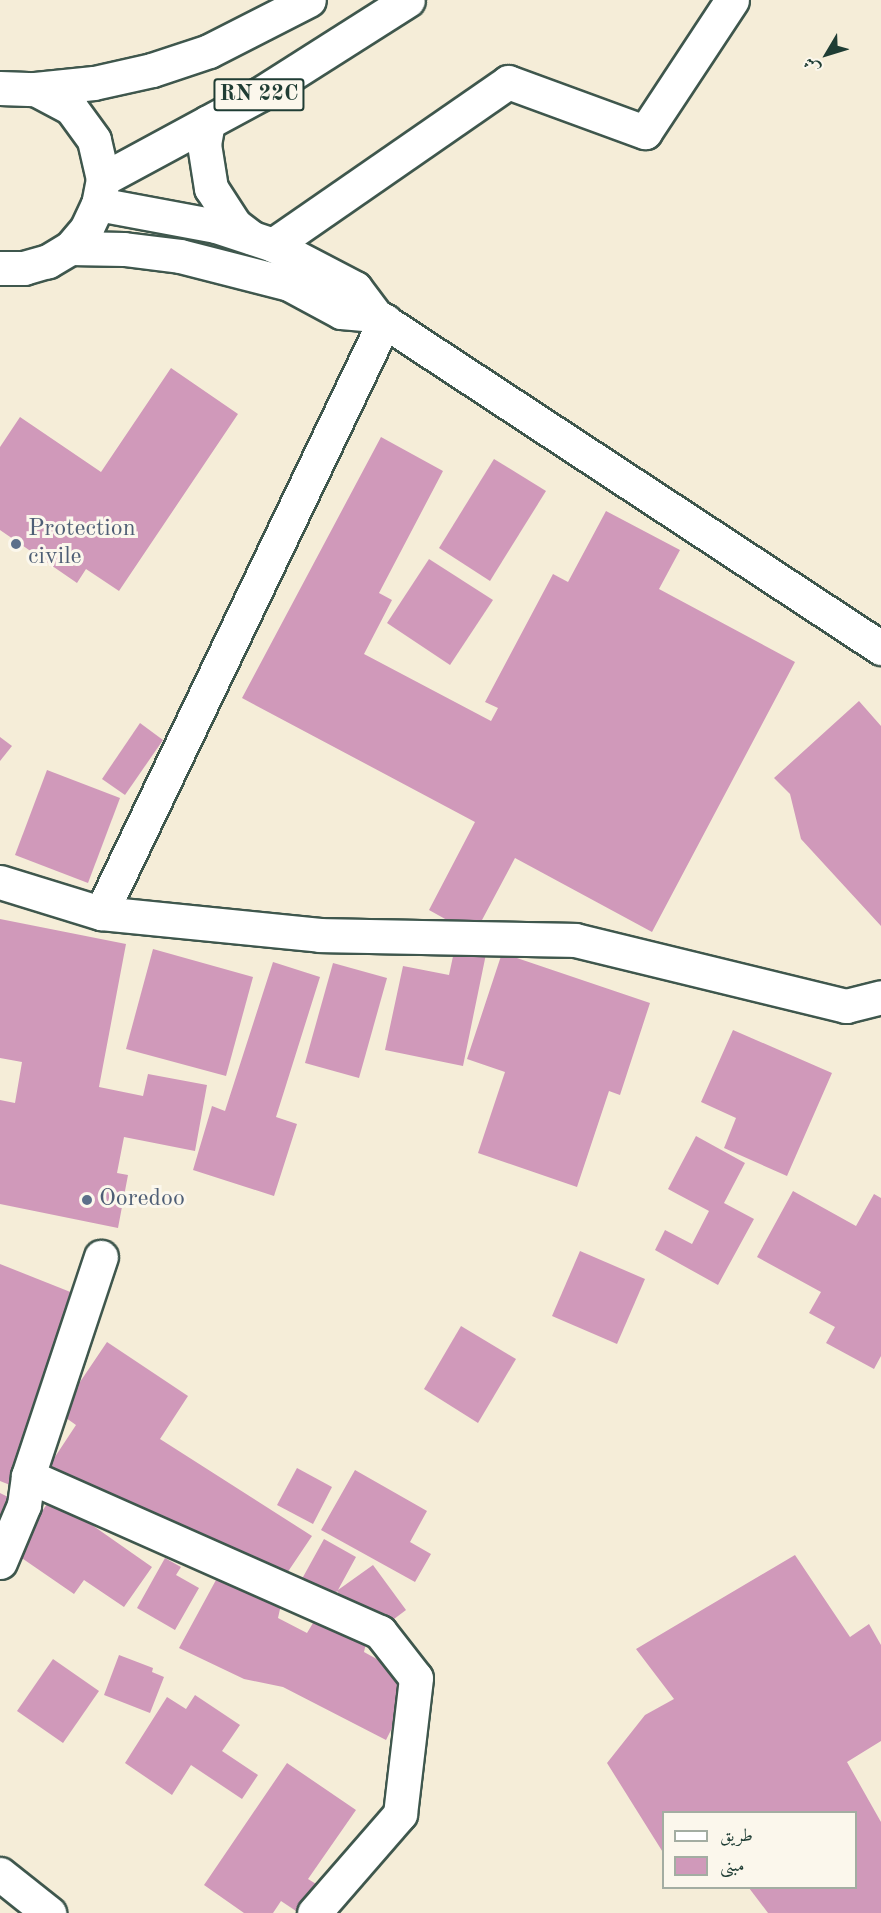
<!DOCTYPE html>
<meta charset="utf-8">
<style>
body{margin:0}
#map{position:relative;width:881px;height:1913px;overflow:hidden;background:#f5edd8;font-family:"Old Standard TT",Amiri,serif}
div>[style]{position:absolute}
.building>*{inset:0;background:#d099ba}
.roads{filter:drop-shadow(2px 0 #3f574d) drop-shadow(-2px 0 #3f574d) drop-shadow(0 2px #3f574d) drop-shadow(0 -2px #3f574d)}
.minor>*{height:33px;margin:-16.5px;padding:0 16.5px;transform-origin:16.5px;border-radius:16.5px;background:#fff}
.highway>*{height:33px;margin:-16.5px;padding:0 16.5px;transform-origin:16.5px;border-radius:16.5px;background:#fff}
.dots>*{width:16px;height:16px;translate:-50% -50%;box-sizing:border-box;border:3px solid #fbf7ec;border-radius:50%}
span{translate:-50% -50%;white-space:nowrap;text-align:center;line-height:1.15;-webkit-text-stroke:6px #fbf7ec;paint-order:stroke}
.shield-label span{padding:2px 4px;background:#fbf7ec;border:2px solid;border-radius:4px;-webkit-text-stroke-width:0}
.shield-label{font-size:22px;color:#1f3d34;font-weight:700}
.service-label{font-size:24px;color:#4e5e75}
.left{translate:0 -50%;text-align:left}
.legend{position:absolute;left:662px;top:1811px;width:195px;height:78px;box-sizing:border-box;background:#fbf7ec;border:2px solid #a3ada2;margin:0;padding:8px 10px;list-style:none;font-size:18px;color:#1f3d34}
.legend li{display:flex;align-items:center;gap:12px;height:30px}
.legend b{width:30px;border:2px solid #a3ada2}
.north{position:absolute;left:797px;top:24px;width:60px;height:60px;-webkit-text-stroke:4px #fbf7ec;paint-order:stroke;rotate:232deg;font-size:16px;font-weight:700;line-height:24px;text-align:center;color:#1f3d34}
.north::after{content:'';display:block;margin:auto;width:21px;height:27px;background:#1f3d34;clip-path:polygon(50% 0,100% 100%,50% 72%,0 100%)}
</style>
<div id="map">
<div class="building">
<i style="clip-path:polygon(171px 368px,238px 414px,119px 591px,86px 569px,77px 583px,0 530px,0 447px,20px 417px,101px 472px)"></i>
<i style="clip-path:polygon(381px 437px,443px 471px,379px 593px,392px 600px,364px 654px,491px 721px,498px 708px,485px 702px,553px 574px,568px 582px,606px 511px,680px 550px,659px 589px,795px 662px,652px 932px,515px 858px,474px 935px,429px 910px,475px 822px,242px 698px)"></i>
<i style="clip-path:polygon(494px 459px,546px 491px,490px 581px,439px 548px)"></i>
<i style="clip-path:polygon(429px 559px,493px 600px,450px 665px,387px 623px)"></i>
<i style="clip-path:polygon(859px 701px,881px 726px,881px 926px,801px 839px,790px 794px,774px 778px)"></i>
<i style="clip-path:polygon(140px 723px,163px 740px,125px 795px,102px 779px)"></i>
<i style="clip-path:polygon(0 737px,12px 746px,0 761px)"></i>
<i style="clip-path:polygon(47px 770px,120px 798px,88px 883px,15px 855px)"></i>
<i style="clip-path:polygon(0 919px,126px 944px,99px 1087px,143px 1096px,148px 1074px,207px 1085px,195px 1151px,124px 1137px,117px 1173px,128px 1175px,118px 1228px,0 1204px,0 1100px,15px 1103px,22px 1062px,0 1058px)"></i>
<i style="clip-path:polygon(455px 947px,486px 954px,463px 1066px,385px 1050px,403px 966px,449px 975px)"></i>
<i style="clip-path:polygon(153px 949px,253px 977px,226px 1076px,126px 1049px)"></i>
<i style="clip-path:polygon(502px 953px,650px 1003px,620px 1095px,609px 1091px,577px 1187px,478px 1153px,505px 1072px,467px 1059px)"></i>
<i style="clip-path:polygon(273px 962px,320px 977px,276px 1117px,297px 1124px,274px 1196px,193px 1170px,212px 1106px,225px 1111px)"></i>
<i style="clip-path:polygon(333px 963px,387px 978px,359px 1078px,305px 1063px)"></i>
<i style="clip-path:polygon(733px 1030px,832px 1073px,787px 1176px,724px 1148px,736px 1118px,701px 1102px)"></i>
<i style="clip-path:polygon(696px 1136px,745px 1163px,724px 1203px,754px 1219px,718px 1285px,655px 1250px,665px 1230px,692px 1244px,709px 1211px,668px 1189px)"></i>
<i style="clip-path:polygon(793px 1191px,856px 1226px,874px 1194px,881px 1198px,881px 1356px,874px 1369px,826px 1343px,835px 1327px,809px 1313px,821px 1292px,757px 1257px)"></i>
<i style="clip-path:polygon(580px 1251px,645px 1279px,617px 1344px,552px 1316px)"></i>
<i style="clip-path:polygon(0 1264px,83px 1297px,10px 1485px,0 1481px)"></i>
<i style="clip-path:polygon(461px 1326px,516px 1359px,478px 1423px,424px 1389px)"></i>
<i style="clip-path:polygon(107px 1342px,188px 1396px,160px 1439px,312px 1536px,281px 1582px,45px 1472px,76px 1425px,59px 1413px)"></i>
<i style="clip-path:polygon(297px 1468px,332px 1487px,313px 1524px,277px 1505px)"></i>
<i style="clip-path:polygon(355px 1470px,427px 1511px,410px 1542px,431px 1554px,415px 1582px,321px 1530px)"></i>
<i style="clip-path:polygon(0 1493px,12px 1499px,0 1527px)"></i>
<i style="clip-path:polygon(52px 1497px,152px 1567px,124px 1607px,84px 1580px,74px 1594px,13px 1552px)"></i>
<i style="clip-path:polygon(324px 1539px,356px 1557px,338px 1590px,373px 1565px,406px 1610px,370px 1637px,337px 1591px,324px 1616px,292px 1597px)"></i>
<i style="clip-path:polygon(795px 1555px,850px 1637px,869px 1624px,881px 1645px,881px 1741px,847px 1762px,881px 1822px,881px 1913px,768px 1913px,749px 1888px,856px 1888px,856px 1812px,664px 1812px,664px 1854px,607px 1763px,645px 1715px,674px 1699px,636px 1649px)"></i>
<i style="clip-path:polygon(165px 1558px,181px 1567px,176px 1575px,199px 1588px,175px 1630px,137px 1608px)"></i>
<i style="clip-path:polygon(216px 1580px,263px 1590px,282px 1600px,278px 1618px,307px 1633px,316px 1618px,367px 1639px,364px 1652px,404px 1674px,393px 1726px,386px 1740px,283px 1687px,244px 1679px,179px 1648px)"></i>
<i style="clip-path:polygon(119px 1655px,153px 1668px,152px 1672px,164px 1677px,150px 1713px,104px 1695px)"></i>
<i style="clip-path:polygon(53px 1659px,99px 1691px,63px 1743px,17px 1711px)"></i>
<i style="clip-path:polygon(195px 1695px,240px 1725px,222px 1751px,258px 1775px,242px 1799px,191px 1765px,172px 1795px,125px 1763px,167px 1697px,186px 1709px)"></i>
<i style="clip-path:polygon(287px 1763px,356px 1810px,308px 1879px,326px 1890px,299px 1913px,281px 1901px,273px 1913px,244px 1913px,204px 1885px)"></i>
</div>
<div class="roads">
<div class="minor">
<i style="left:98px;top:204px;width:120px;rotate:10.6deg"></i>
<i style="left:216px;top:226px;width:60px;rotate:18.4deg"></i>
<i style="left:273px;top:245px;width:93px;rotate:27.7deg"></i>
<i style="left:355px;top:288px;width:34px;rotate:53deg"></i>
<i style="left:273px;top:245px;width:286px;rotate:-34.7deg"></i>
<i style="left:508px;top:82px;width:146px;rotate:20.1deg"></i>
<i style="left:645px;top:132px;width:158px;rotate:-56.6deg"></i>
<i style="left:70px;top:248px;width:54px;rotate:1.1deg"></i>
<i style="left:124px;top:249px;width:56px;rotate:7.1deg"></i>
<i style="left:180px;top:256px;width:113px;rotate:14.4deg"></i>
<i style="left:289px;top:284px;width:59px;rotate:28.3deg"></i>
<i style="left:341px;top:312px;width:34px;rotate:5deg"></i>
<i style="left:375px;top:315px;width:606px;rotate:33.35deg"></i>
<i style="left:0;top:882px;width:106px;rotate:17.1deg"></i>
<i style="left:101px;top:913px;width:220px;rotate:5.7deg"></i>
<i style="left:320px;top:935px;width:255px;rotate:1.1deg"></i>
<i style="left:575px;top:940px;width:279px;rotate:13.7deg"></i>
<i style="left:846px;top:1006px;width:36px;rotate:-14deg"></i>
<i style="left:101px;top:913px;width:657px;rotate:-64.41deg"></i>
<i style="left:28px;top:1476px;width:385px;rotate:23.9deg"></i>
<i style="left:380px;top:1632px;width:58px;rotate:52deg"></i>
<i style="left:416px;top:1678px;width:137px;rotate:96.7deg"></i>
<i style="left:400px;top:1814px;width:131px;rotate:131deg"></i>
<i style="left:0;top:1562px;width:62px;rotate:-67.2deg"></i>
<i style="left:24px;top:1505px;width:29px;rotate:-82deg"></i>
<i style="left:28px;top:1476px;width:231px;rotate:-71.6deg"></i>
<i style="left:0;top:1874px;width:63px;rotate:38.5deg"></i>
</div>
<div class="highway">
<i style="left:0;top:88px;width:35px;rotate:2deg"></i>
<i style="left:35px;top:89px;width:41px;rotate:27.8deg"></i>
<i style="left:71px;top:108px;width:39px;rotate:54deg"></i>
<i style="left:94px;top:140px;width:40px;rotate:77deg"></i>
<i style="left:103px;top:179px;width:25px;rotate:101deg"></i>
<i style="left:98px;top:204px;width:26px;rotate:115deg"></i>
<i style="left:87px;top:228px;width:26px;rotate:130deg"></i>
<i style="left:70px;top:248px;width:26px;rotate:149deg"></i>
<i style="left:48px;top:261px;width:25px;rotate:164deg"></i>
<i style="left:24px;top:268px;width:24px;rotate:180deg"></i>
<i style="left:35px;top:89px;width:59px;rotate:-5.8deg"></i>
<i style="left:94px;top:83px;width:59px;rotate:-12.6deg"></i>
<i style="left:152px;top:70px;width:60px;rotate:-18.4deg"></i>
<i style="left:209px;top:51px;width:112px;rotate:-27deg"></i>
<i style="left:208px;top:122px;width:22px;rotate:100deg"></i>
<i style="left:204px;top:144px;width:45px;rotate:81deg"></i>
<i style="left:211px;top:188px;width:44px;rotate:57deg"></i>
<i style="left:235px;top:225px;width:21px;rotate:37deg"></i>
<i style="left:103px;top:179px;width:179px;rotate:-28.4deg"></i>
<i style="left:260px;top:94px;width:175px;rotate:-32.4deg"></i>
</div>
</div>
<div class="dots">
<i style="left:16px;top:544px;background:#5c6f8a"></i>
<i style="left:87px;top:1200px;background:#5c6f8a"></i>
</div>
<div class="shield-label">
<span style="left:259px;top:95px">RN 22C</span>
</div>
<div class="service-label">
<span class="left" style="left:28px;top:544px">Protection<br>civile</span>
<span class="left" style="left:99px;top:1200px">Ooredoo</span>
</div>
<ul class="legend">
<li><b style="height:8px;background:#fff"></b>طريق</li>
<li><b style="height:16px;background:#d099ba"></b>مبنى</li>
</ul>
<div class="north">ش</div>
</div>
